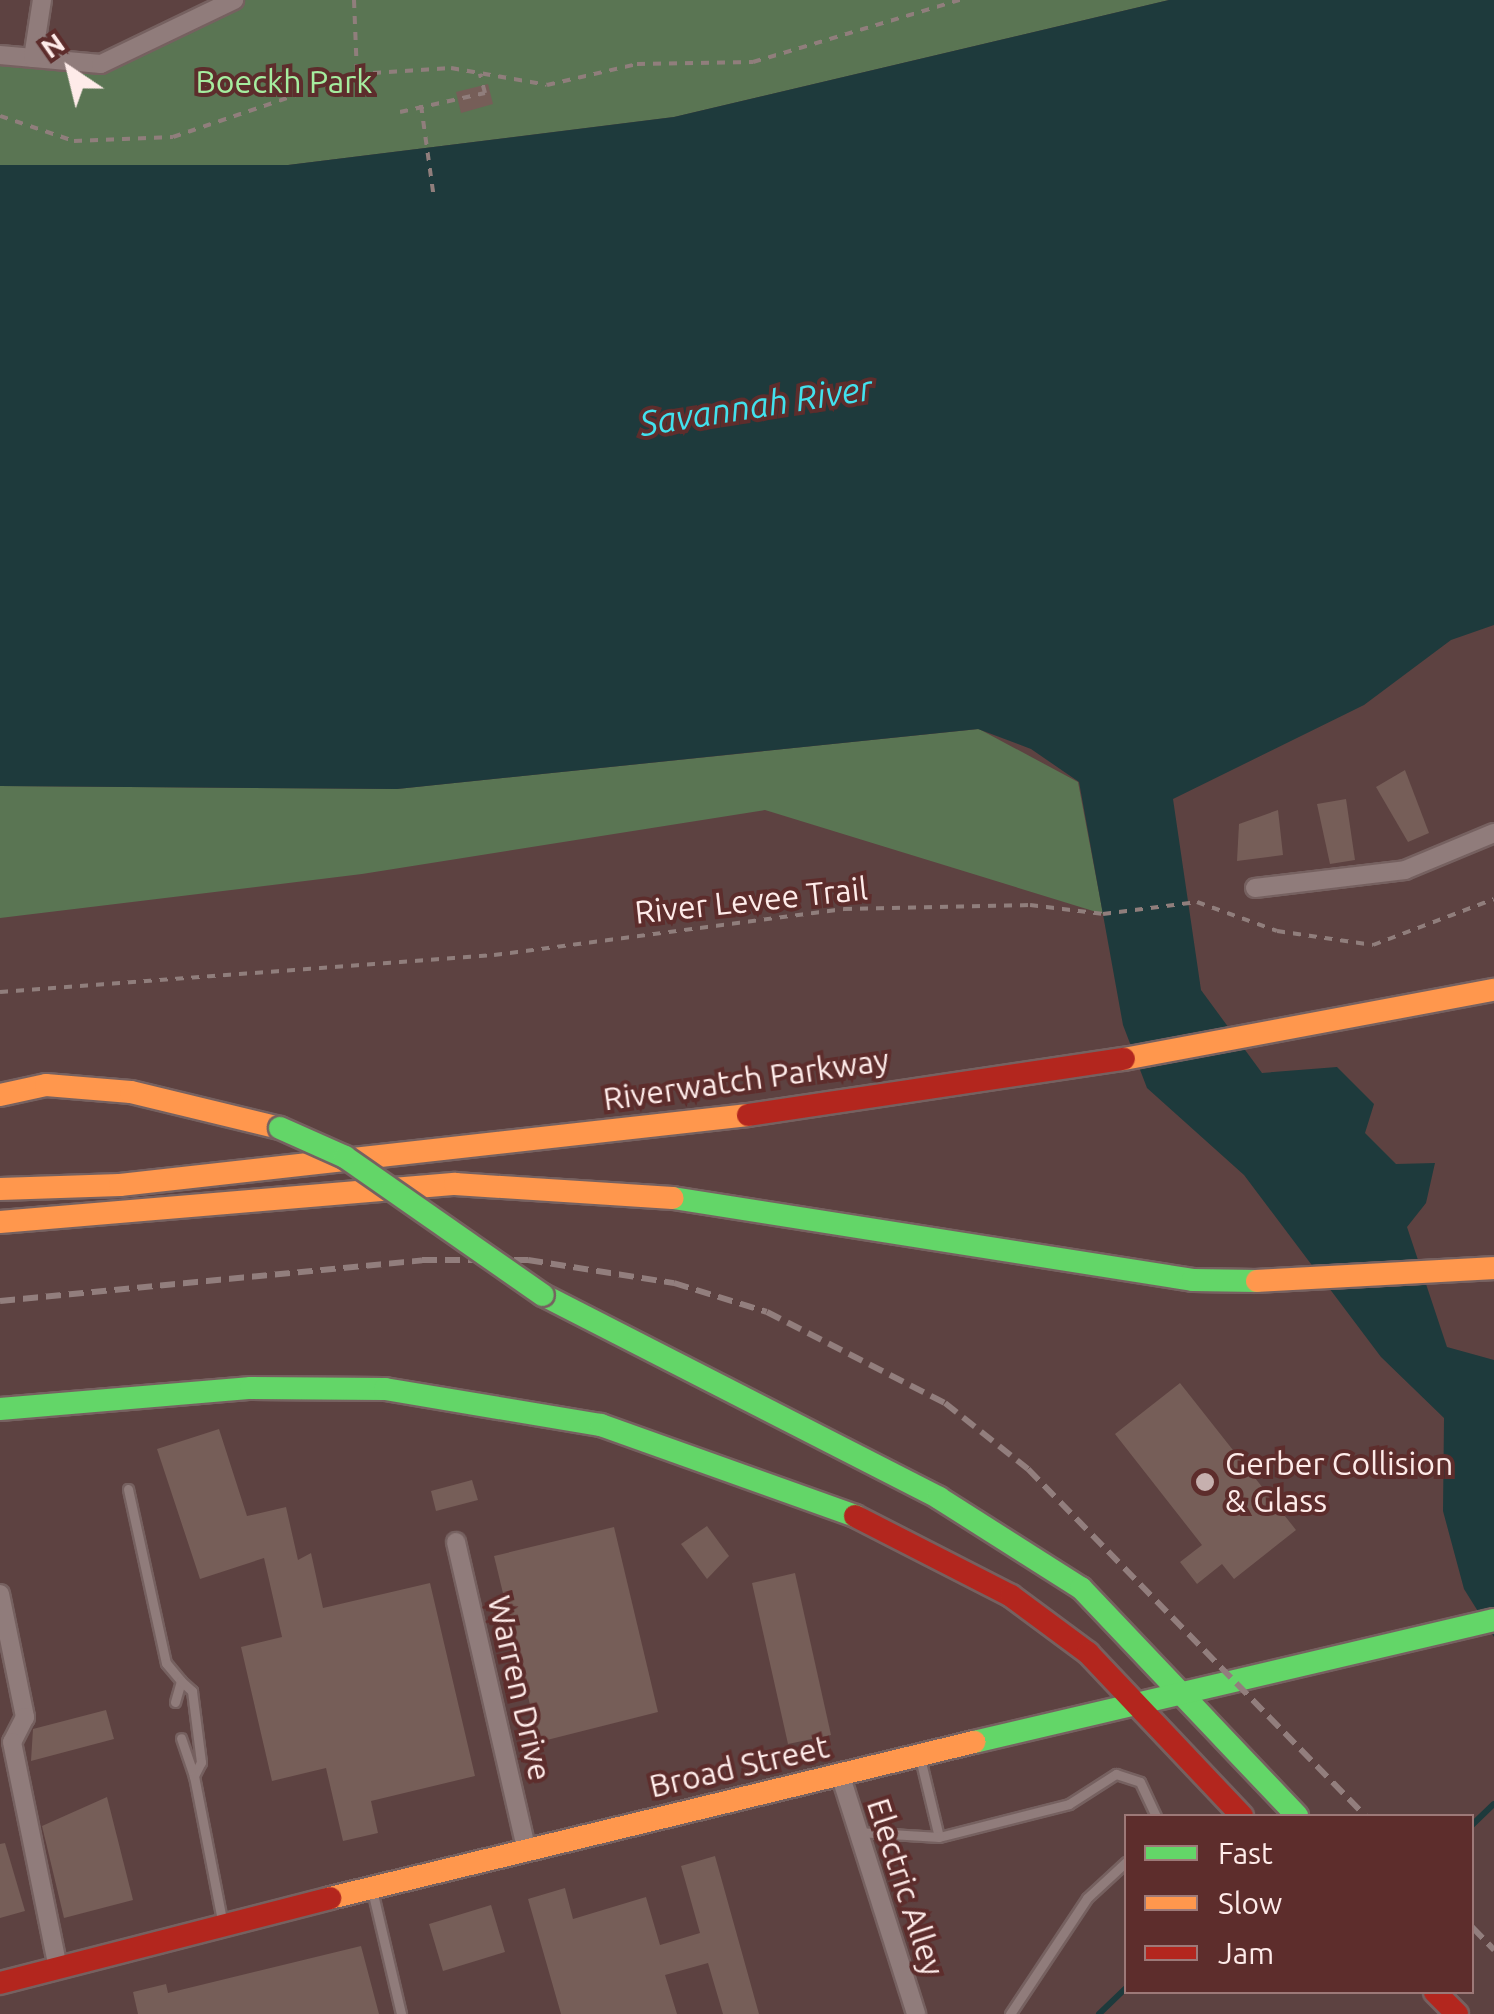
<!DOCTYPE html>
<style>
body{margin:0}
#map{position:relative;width:1494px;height:2014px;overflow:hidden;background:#5d4241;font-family:Ubuntu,sans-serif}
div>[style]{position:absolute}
.green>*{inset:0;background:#5a7553}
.water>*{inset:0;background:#1e3a3c}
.stream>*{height:6px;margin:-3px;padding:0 3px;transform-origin:3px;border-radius:3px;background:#1e3a3c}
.building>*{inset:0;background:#765e58}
.path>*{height:4px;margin-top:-2px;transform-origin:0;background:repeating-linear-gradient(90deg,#907e7c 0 8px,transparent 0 16px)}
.roads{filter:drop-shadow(2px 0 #766160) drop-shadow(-2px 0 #766160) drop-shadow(0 2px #766160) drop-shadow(0 -2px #766160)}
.lane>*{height:9px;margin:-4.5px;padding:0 4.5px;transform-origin:4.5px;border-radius:4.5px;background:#907c7b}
.street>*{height:18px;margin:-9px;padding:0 9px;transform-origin:9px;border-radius:9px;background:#907c7b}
.fast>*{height:22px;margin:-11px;padding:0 11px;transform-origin:11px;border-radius:11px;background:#63d668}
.slow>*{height:22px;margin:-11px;padding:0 11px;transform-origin:11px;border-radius:11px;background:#ff974d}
.jam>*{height:22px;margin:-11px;padding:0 11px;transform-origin:11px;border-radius:11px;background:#b3261e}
.rail>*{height:6px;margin-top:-3px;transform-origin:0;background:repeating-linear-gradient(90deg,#927e7d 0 15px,transparent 0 23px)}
.bridges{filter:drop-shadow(2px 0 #766160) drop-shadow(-2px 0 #766160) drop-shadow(0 2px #766160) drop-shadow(0 -2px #766160)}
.fast-bridge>*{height:22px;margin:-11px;padding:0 11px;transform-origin:11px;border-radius:11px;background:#63d668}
.dots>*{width:28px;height:28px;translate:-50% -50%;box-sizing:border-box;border:5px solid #5d2d2c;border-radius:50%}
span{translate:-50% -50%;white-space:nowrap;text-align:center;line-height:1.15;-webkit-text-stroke:8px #5d2d2c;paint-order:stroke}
.park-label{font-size:32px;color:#a5ed9f}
.street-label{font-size:32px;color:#feebe9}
.poi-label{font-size:32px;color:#feebe9}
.left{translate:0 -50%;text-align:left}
.water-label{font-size:35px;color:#42e1ed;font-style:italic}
.legend{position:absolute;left:1124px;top:1814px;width:350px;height:180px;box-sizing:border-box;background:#5d2d2c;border:2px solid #9d7978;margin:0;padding:12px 18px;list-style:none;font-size:30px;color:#feebe9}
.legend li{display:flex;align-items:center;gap:20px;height:50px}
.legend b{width:50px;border:2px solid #9d7978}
.north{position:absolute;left:20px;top:20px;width:100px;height:100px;-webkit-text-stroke:8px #5d2d2c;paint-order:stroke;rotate:325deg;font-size:28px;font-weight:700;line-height:40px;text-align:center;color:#feebe9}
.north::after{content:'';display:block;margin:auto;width:35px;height:45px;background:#feebe9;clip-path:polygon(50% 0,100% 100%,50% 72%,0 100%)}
</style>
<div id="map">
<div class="green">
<i style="clip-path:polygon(234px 0,1169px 0,674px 117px,288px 165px,0 165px,0 56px,101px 64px)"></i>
<i style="clip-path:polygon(979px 729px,1078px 782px,1103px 914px,765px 810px,362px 874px,0 918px,0 786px,397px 789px)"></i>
</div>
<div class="water">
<i style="clip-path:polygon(1169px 0,1494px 0,1494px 625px,1451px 640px,1364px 705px,1173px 799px,1201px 990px,1262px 1073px,1337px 1067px,1374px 1104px,1365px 1133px,1396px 1164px,1435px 1163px,1426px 1203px,1407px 1227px,1447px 1347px,1494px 1360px,1494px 1637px,1464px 1589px,1443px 1511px,1444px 1418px,1381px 1357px,1244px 1175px,1147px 1088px,1123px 1025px,1079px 782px,1031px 749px,978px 729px,397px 789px,0 786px,0 165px,288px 165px,674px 117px)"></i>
</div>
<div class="stream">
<i style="left:1472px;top:1825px;width:30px;rotate:-44deg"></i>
<i style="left:1099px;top:2014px;width:37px;rotate:-44deg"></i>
</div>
<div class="building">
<i style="clip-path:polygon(488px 84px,493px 104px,461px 113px,456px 92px)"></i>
<i style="clip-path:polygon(1405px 770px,1429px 833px,1408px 842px,1376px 787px)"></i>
<i style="clip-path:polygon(1346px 799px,1355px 860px,1330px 864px,1317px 804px)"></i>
<i style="clip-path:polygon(1278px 810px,1283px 855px,1237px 861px,1239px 824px)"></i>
<i style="clip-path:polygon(1180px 1383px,1296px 1530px,1234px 1579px,1222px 1564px,1197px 1584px,1180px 1562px,1202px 1545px,1115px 1434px)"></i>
<i style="clip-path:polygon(219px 1429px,247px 1516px,286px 1507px,298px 1560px,311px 1553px,323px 1608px,430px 1583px,475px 1776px,371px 1801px,378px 1833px,343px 1841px,326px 1768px,272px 1781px,241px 1647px,282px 1637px,264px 1558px,200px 1579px,157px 1449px)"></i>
<i style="clip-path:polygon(472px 1480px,478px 1500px,436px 1511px,431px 1491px)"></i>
<i style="clip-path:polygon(707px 1526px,729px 1556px,707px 1579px,681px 1544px)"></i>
<i style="clip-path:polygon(614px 1527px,658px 1712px,539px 1742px,494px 1556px)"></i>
<i style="clip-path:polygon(795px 1573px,831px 1735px,788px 1744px,752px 1583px)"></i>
<i style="clip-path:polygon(106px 1710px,114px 1739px,31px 1761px,33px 1729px)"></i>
<i style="clip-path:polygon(107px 1797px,133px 1900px,64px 1918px,42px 1826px)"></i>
<i style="clip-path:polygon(5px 1843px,25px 1911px,0 1918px,0 1844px)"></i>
<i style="clip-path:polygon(715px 1856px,759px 2014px,723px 2014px,708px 1963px,665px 1975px,677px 2014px,561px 2014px,528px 1899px,565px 1888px,573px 1919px,646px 1897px,660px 1945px,700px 1933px,681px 1866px)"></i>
<i style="clip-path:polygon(491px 1905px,505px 1952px,443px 1971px,429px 1924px)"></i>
<i style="clip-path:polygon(361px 1946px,379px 2014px,138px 2014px,133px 1992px,166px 1984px,168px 1993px)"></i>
</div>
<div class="path">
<i style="left:354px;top:0;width:74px;rotate:87.7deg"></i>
<i style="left:421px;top:105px;width:88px;rotate:82.1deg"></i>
<i style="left:400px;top:112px;width:87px;rotate:-12.6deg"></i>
<i style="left:485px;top:93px;width:20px;rotate:-105deg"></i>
<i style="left:0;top:116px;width:78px;rotate:18.7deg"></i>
<i style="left:74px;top:141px;width:99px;rotate:-2.3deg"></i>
<i style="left:173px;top:137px;width:194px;rotate:-18.9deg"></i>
<i style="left:357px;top:74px;width:94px;rotate:-3.7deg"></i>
<i style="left:451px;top:68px;width:97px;rotate:10deg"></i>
<i style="left:547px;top:85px;width:92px;rotate:-13.1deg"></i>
<i style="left:637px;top:64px;width:116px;rotate:-1deg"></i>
<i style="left:753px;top:62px;width:216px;rotate:-16.7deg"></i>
<i style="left:0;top:992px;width:495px;rotate:-4.3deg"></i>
<i style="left:494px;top:955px;width:353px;rotate:-7.5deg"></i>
<i style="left:844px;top:909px;width:186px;rotate:-1.2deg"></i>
<i style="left:1030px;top:905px;width:74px;rotate:7deg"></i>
<i style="left:1103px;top:914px;width:95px;rotate:-7.3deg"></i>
<i style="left:1197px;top:902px;width:85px;rotate:19.9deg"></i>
<i style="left:1277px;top:931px;width:97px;rotate:8.3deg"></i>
<i style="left:1373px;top:945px;width:129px;rotate:-20.8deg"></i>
</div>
<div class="roads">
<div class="lane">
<i style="left:128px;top:1489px;width:178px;rotate:77.7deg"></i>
<i style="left:166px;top:1663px;width:23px;rotate:50deg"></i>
<i style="left:175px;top:1702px;width:22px;rotate:-74deg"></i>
<i style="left:181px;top:1681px;width:15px;rotate:42deg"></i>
<i style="left:192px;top:1691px;width:72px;rotate:82.8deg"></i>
<i style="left:201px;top:1762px;width:16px;rotate:117deg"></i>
<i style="left:194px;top:1776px;width:40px;rotate:-108.9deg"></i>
<i style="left:920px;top:1758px;width:81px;rotate:76.5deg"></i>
<i style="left:939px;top:1837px;width:134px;rotate:-14.2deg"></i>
<i style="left:1069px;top:1804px;width:56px;rotate:-32.6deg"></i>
<i style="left:1116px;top:1774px;width:25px;rotate:18deg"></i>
<i style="left:1140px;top:1782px;width:38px;rotate:65deg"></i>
<i style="left:194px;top:1776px;width:152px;rotate:79deg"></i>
<i style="left:858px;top:1832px;width:81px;rotate:3.5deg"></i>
<i style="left:372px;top:1890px;width:127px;rotate:76.8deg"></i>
<i style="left:1010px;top:2014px;width:139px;rotate:-56.4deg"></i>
<i style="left:1087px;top:1898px;width:53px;rotate:-42.7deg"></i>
</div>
<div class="street">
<i style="left:0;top:55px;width:101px;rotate:5.1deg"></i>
<i style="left:101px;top:64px;width:148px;rotate:-25.7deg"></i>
<i style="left:33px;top:58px;width:59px;rotate:-81.2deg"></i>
<i style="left:1255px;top:888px;width:151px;rotate:-6.8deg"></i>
<i style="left:1405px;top:870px;width:96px;rotate:-22.6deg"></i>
<i style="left:456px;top:1542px;width:313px;rotate:77.1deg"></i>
<i style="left:0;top:1594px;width:126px;rotate:78.5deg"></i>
<i style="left:25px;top:1717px;width:28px;rotate:117deg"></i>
<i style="left:12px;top:1742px;width:231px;rotate:78.5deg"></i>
<i style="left:841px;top:1777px;width:249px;rotate:72.4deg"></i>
</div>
<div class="fast">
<i style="left:673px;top:1198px;width:526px;rotate:8.96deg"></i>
<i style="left:1193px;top:1280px;width:64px;rotate:0.9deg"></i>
<i style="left:543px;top:1295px;width:445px;rotate:27.1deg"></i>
<i style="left:939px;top:1498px;width:168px;rotate:32.4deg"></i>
<i style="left:1081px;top:1588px;width:314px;rotate:46.5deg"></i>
<i style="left:0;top:1409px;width:252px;rotate:-4.8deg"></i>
<i style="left:251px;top:1388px;width:134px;rotate:0.4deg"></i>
<i style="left:385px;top:1389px;width:219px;rotate:9.5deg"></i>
<i style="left:601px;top:1425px;width:270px;rotate:19.7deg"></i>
<i style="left:974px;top:1742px;width:534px;rotate:-13.2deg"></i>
</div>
<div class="slow">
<i style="left:1124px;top:1059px;width:376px;rotate:-10.6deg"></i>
<i style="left:0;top:1095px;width:47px;rotate:-12.3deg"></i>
<i style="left:46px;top:1085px;width:85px;rotate:4.7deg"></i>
<i style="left:131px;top:1092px;width:153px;rotate:13.6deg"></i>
<i style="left:0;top:1189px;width:120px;rotate:-1.9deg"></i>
<i style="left:120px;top:1185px;width:632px;rotate:-6.36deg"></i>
<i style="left:0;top:1222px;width:457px;rotate:-4.8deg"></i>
<i style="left:455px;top:1184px;width:218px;rotate:3.7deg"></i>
<i style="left:1257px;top:1281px;width:237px;rotate:-3.1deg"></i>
<i style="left:330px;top:1898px;width:663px;rotate:-13.62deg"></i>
</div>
<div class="jam">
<i style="left:748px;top:1115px;width:380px;rotate:-8.5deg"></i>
<i style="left:855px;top:1516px;width:175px;rotate:27.1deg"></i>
<i style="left:1011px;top:1596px;width:96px;rotate:36.5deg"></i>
<i style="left:1088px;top:1653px;width:224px;rotate:46.6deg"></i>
<i style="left:0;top:1983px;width:341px;rotate:-14.4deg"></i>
<i style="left:1435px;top:1992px;width:31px;rotate:45deg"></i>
</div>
</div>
<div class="rail">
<i style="left:0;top:1301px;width:424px;rotate:-5.5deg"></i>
<i style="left:422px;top:1260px;width:106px"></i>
<i style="left:528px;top:1260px;width:148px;rotate:9deg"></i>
<i style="left:674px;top:1283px;width:97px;rotate:17.3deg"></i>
<i style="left:767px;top:1312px;width:200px;rotate:27.1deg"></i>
<i style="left:945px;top:1403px;width:106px;rotate:38.5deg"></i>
<i style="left:1028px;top:1469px;width:484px;rotate:45.8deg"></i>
<i style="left:1472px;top:1927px;width:32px;rotate:46deg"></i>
</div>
<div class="bridges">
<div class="fast-bridge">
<i style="left:280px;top:1128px;width:71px;rotate:24deg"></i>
<i style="left:345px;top:1157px;width:241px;rotate:34.9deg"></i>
</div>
</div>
<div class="dots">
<i style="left:1205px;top:1482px;background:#c6b0ae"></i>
</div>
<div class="park-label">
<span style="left:284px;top:81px">Boeckh Park</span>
</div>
<div class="street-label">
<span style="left:751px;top:900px;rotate:-6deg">River Levee Trail</span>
<span style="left:746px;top:1079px;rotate:-8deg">Riverwatch Parkway</span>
<span style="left:520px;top:1688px;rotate:77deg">Warren Drive</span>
<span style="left:739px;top:1766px;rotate:-13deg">Broad Street</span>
<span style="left:906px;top:1887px;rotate:72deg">Electric Alley</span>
</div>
<div class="poi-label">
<span class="left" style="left:1225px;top:1482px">Gerber Collision<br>&amp; Glass</span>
</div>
<div class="water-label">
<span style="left:756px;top:405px;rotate:-9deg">Savannah River</span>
</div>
<ul class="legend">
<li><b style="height:12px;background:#63d668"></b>Fast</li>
<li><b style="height:12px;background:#ff974d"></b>Slow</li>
<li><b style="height:12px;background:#b3261e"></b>Jam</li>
</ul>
<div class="north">N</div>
</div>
